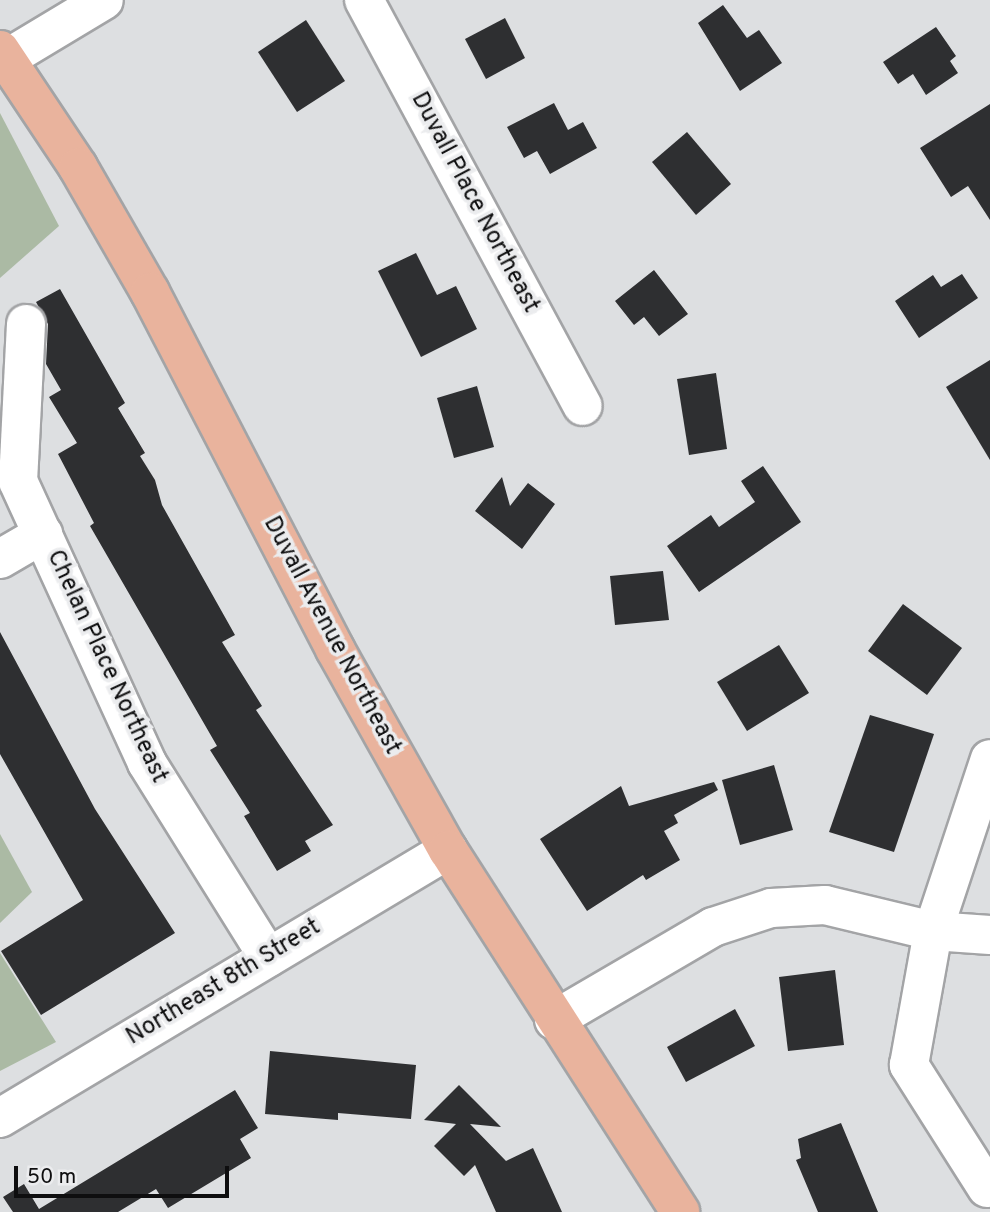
<!DOCTYPE html>
<style>
body{margin:0}
#map{position:relative;width:990px;height:1212px;overflow:hidden;background:#dddfe1;font-family:Overpass,sans-serif}
div>[style]{position:absolute}
.green>*{inset:0;background:#abbaa4}
.building>*{inset:0;background:#2e2f31}
.roads{filter:drop-shadow(2px 0 #a3a4a6) drop-shadow(-2px 0 #a3a4a6) drop-shadow(0 2px #a3a4a6) drop-shadow(0 -2px #a3a4a6)}
.minor>*{height:38px;margin:-19px;padding:0 19px;transform-origin:19px;border-radius:19px;background:#fff}
.major>*{height:38px;margin:-19px;padding:0 19px;transform-origin:19px;border-radius:19px;background:#e9b39d}
span{translate:-50% -50%;white-space:nowrap;text-align:center;line-height:1.15;-webkit-text-stroke:7px #ebecee;paint-order:stroke}
.street-label{font-size:24px;color:#0e0e0f}
.scale{position:absolute;left:14px;top:1166px;width:215px;height:32px;box-sizing:border-box;border:4px solid #0e0e0f;border-top:0;padding-left:9px;font-size:21px;line-height:24px;white-space:nowrap;color:#0e0e0f;-webkit-text-stroke:5px #ebecee;paint-order:stroke}
</style>
<div id="map">
<div class="green">
<i style="clip-path:polygon(0 113px,59px 226px,0 278px)"></i>
<i style="clip-path:polygon(0 834px,32px 892px,0 923px)"></i>
<i style="clip-path:polygon(0 953px,56px 1042px,0 1071px)"></i>
</div>
<div class="building">
<i style="clip-path:polygon(723px 5px,747px 38px,759px 30px,782px 63px,740px 91px,698px 23px)"></i>
<i style="clip-path:polygon(505px 18px,525px 58px,486px 79px,465px 39px)"></i>
<i style="clip-path:polygon(306px 20px,345px 81px,297px 112px,258px 52px)"></i>
<i style="clip-path:polygon(936px 27px,956px 56px,950px 61px,958px 73px,926px 95px,913px 74px,898px 84px,883px 62px)"></i>
<i style="clip-path:polygon(554px 103px,568px 130px,583px 122px,597px 148px,550px 174px,537px 151px,524px 158px,507px 127px)"></i>
<i style="clip-path:polygon(990px 104px,990px 220px,968px 186px,951px 197px,920px 148px)"></i>
<i style="clip-path:polygon(687px 132px,731px 184px,696px 215px,652px 162px)"></i>
<i style="clip-path:polygon(416px 253px,437px 295px,456px 286px,477px 329px,421px 357px,378px 271px)"></i>
<i style="clip-path:polygon(654px 270px,688px 314px,659px 336px,644px 317px,634px 325px,615px 301px)"></i>
<i style="clip-path:polygon(962px 274px,978px 298px,919px 338px,895px 301px,933px 275px,941px 287px)"></i>
<i style="clip-path:polygon(60px 289px,125px 403px,118px 408px,145px 453px,140px 456px,155px 480px,162px 505px,235px 635px,222px 642px,262px 706px,256px 710px,333px 825px,305px 841px,311px 851px,277px 871px,244px 816px,250px 813px,210px 750px,217px 746px,90px 526px,94px 523px,58px 454px,77px 443px,49px 397px,61px 390px,46px 364px,48px 324px,36px 302px)"></i>
<i style="clip-path:polygon(990px 360px,990px 460px,946px 387px)"></i>
<i style="clip-path:polygon(716px 373px,727px 449px,689px 455px,677px 379px)"></i>
<i style="clip-path:polygon(477px 386px,494px 447px,454px 458px,437px 398px)"></i>
<i style="clip-path:polygon(763px 466px,801px 522px,699px 592px,667px 546px,711px 515px,719px 527px,755px 502px,741px 481px)"></i>
<i style="clip-path:polygon(502px 477px,510px 506px,528px 483px,555px 504px,522px 549px,475px 511px)"></i>
<i style="clip-path:polygon(663px 571px,669px 620px,615px 625px,610px 576px)"></i>
<i style="clip-path:polygon(903px 604px,962px 648px,927px 695px,868px 651px)"></i>
<i style="clip-path:polygon(0 632px,95px 809px,175px 933px,41px 1015px,1px 951px,83px 900px,0 754px)"></i>
<i style="clip-path:polygon(779px 645px,809px 693px,747px 731px,717px 682px)"></i>
<i style="clip-path:polygon(870px 715px,934px 734px,894px 852px,829px 832px)"></i>
<i style="clip-path:polygon(774px 765px,793px 830px,740px 845px,722px 780px)"></i>
<i style="clip-path:polygon(714px 782px,718px 790px,674px 815px,678px 823px,664px 831px,680px 860px,646px 880px,643px 875px,587px 911px,540px 839px,621px 786px,629px 806px)"></i>
<i style="clip-path:polygon(835px 970px,844px 1045px,788px 1051px,779px 977px)"></i>
<i style="clip-path:polygon(735px 1009px,755px 1046px,686px 1082px,667px 1047px)"></i>
<i style="clip-path:polygon(270px 1051px,416px 1065px,411px 1119px,338px 1113px,338px 1120px,265px 1114px)"></i>
<i style="clip-path:polygon(459px 1085px,501px 1127px,470px 1124px,506px 1161px,533px 1148px,562px 1212px,496px 1212px,475px 1165px,464px 1176px,434px 1146px,456px 1124px,424px 1120px)"></i>
<i style="clip-path:polygon(235px 1090px,258px 1128px,240px 1139px,251px 1158px,168px 1208px,156px 1189px,118px 1212px,13px 1212px,3px 1197px,24px 1184px,39px 1209px)"></i>
<i style="clip-path:polygon(841px 1123px,878px 1212px,818px 1212px,796px 1160px,801px 1158px,798px 1139px)"></i>
</div>
<div class="roads">
<div class="minor">
<i style="left:364px;top:0;width:461px;rotate:61.7deg"></i>
<i style="left:6px;top:59px;width:114px;rotate:-31deg"></i>
<i style="left:26px;top:324px;width:157px;rotate:92.9deg"></i>
<i style="left:18px;top:481px;width:310px;rotate:65.4deg"></i>
<i style="left:147px;top:763px;width:229px;rotate:58deg"></i>
<i style="left:0;top:559px;width:50px;rotate:-30.2deg"></i>
<i style="left:554px;top:1020px;width:184px;rotate:-30.3deg"></i>
<i style="left:713px;top:927px;width:61px;rotate:-18.1deg"></i>
<i style="left:771px;top:908px;width:54px;rotate:-3.2deg"></i>
<i style="left:825px;top:905px;width:111px;rotate:13.5deg"></i>
<i style="left:933px;top:931px;width:57px;rotate:4deg"></i>
<i style="left:0;top:1118px;width:522px;rotate:-30.89deg"></i>
<i style="left:987px;top:1188px;width:146px;rotate:-122.4deg"></i>
<i style="left:909px;top:1065px;width:136px;rotate:-79.8deg"></i>
<i style="left:933px;top:931px;width:181px;rotate:-71.7deg"></i>
</div>
<div class="major">
<i style="left:0;top:50px;width:141px;rotate:56.3deg"></i>
<i style="left:78px;top:167px;width:144px;rotate:60.1deg"></i>
<i style="left:150px;top:292px;width:402px;rotate:62.6deg"></i>
<i style="left:335px;top:649px;width:231px;rotate:60.7deg"></i>
<i style="left:448px;top:850px;width:430px;rotate:57.3deg"></i>
</div>
</div>
<div class="street-label">
<span style="left:474px;top:203px;rotate:62deg">Duvall Place Northeast</span>
<span style="left:331px;top:636px;rotate:62deg">Duvall Avenue Northeast</span>
<span style="left:106px;top:667px;rotate:65deg">Chelan Place Northeast</span>
<span style="left:224px;top:983px;rotate:-31deg">Northeast 8th Street</span>
</div>
<div class="scale">50 m</div>
</div>
